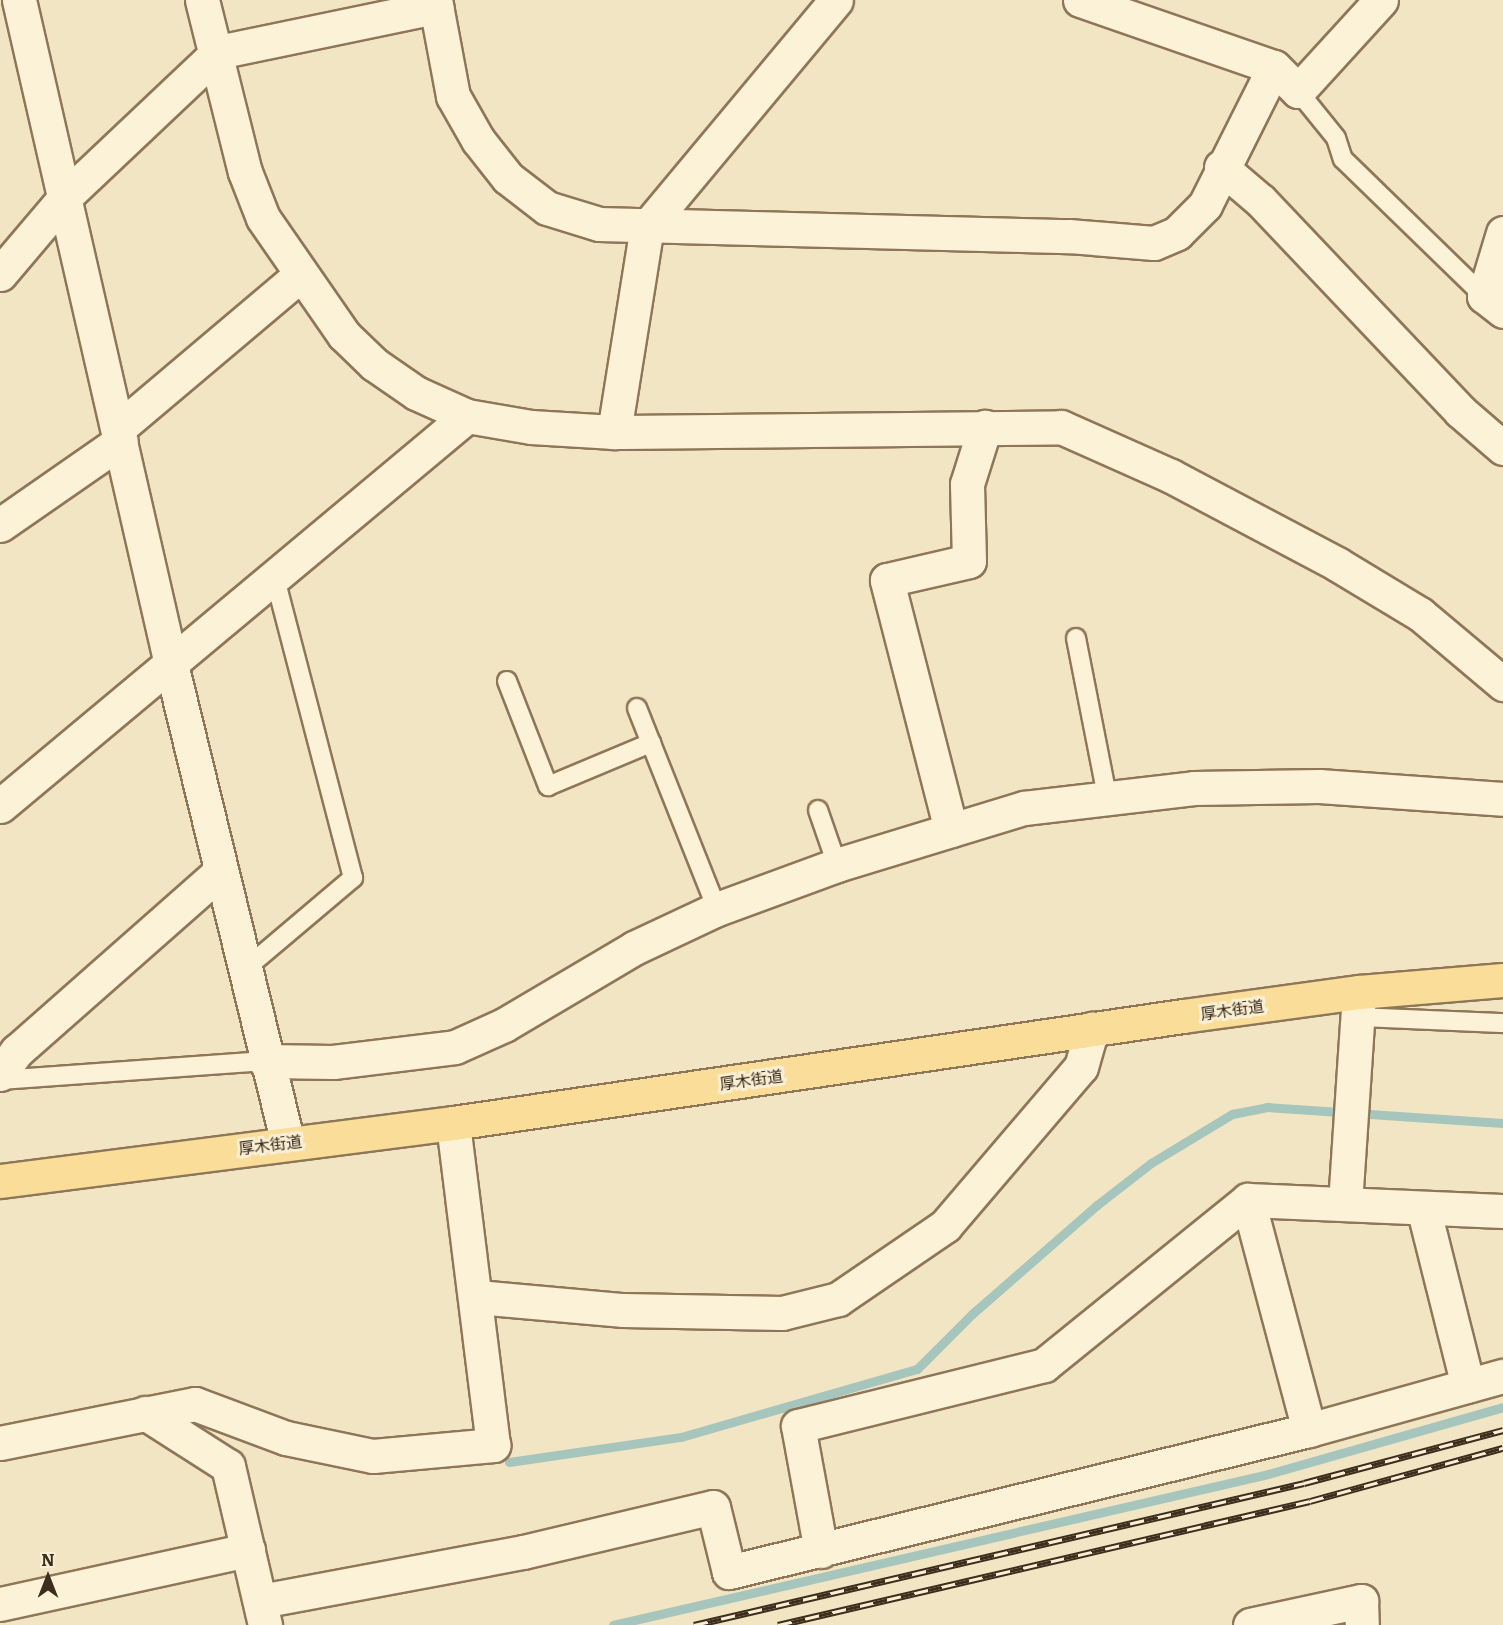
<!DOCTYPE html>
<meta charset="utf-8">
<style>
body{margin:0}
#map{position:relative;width:1503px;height:1625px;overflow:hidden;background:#f2e5c3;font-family:Literata,"Noto Sans JP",serif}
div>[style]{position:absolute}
.stream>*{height:9px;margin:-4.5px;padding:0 4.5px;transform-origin:4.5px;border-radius:4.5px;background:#a6c5bc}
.roads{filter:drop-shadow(2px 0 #8f7658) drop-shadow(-2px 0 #8f7658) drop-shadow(0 2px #8f7658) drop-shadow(0 -2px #8f7658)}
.service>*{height:18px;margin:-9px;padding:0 9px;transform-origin:9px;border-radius:9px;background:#fcf2d8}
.minor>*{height:33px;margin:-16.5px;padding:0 16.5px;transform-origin:16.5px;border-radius:16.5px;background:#fcf2d8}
.primary>*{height:33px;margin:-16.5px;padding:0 16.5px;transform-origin:16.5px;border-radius:16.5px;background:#f9dd98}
.rail>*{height:7px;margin-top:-3.5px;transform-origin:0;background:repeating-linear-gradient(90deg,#f9efd4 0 14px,#3d2d1d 0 28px);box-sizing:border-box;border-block:2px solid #3d2d1d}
span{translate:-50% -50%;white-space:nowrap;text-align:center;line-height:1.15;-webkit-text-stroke:6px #f9efd4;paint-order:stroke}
.street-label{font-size:16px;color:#3d2d1d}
.north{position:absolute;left:18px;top:1547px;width:60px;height:60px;-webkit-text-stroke:4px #f9efd4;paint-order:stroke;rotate:0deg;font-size:16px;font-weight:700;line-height:24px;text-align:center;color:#3d2d1d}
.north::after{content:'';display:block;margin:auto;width:21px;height:27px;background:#3d2d1d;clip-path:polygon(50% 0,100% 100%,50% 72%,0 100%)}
</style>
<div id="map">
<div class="stream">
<i style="left:509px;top:1462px;width:174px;rotate:-8.3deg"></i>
<i style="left:681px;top:1437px;width:246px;rotate:-16.1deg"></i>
<i style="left:917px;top:1369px;width:78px;rotate:-45deg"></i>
<i style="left:972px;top:1314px;width:166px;rotate:-41.1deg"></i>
<i style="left:1097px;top:1205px;width:68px;rotate:-37.9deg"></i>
<i style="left:1151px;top:1163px;width:95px;rotate:-31.2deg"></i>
<i style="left:1232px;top:1114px;width:36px;rotate:-11deg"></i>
<i style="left:1267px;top:1107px;width:237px;rotate:3.9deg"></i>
<i style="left:613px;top:1625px;width:672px;rotate:-12.98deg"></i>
<i style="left:1268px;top:1474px;width:244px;rotate:-15.9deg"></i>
</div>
<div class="roads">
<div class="service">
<i style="left:1298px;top:91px;width:60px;rotate:51deg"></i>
<i style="left:1336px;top:138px;width:22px;rotate:72deg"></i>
<i style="left:1343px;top:159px;width:197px;rotate:44.2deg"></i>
<i style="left:1076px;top:638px;width:161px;rotate:78.9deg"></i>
<i style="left:507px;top:681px;width:113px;rotate:68.7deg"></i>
<i style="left:548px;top:786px;width:112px;rotate:-22.7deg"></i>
<i style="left:637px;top:708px;width:216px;rotate:68.3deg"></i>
<i style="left:818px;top:810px;width:58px;rotate:70.9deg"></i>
<i style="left:244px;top:970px;width:143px;rotate:-40.2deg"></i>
<i style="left:353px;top:878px;width:313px;rotate:-104.6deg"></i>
<i style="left:1359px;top:1017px;width:144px;rotate:2.4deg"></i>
<i style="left:0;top:1080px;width:266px;rotate:-4.1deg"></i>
</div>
<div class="minor">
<i style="left:19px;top:0;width:681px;rotate:77.11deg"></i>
<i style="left:171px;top:664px;width:491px;rotate:76.3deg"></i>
<i style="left:202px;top:0;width:177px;rotate:76deg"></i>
<i style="left:245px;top:172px;width:49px;rotate:68.6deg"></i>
<i style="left:263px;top:218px;width:142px;rotate:55.3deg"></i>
<i style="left:344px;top:335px;width:42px;rotate:44deg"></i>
<i style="left:374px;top:364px;width:51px;rotate:34.6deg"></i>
<i style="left:416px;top:393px;width:56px;rotate:24.3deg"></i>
<i style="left:467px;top:416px;width:65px;rotate:9.8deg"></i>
<i style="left:531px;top:427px;width:83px;rotate:3.4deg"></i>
<i style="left:614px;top:432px;width:447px;rotate:-0.6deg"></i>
<i style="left:1061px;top:427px;width:120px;rotate:24deg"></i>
<i style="left:1171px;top:476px;width:188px;rotate:27.9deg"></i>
<i style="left:1337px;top:564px;width:97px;rotate:31.1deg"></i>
<i style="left:1420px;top:614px;width:109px;rotate:40.1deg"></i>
<i style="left:435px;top:0;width:98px;rotate:79.4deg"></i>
<i style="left:453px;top:96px;width:51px;rotate:60.4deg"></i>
<i style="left:478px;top:140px;width:48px;rotate:51.7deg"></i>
<i style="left:508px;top:178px;width:49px;rotate:37.6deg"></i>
<i style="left:547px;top:208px;width:54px;rotate:17.1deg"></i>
<i style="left:599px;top:224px;width:470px;rotate:1.5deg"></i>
<i style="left:1069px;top:236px;width:85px;rotate:4.7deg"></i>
<i style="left:1154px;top:243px;width:25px;rotate:-23deg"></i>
<i style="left:1177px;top:233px;width:40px;rotate:-45deg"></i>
<i style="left:1205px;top:205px;width:154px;rotate:-63.4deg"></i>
<i style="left:1080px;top:0;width:205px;rotate:19.1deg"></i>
<i style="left:1274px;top:67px;width:34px;rotate:45deg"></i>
<i style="left:1298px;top:91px;width:123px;rotate:-47.6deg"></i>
<i style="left:1221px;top:167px;width:52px;rotate:40.4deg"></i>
<i style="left:1261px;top:201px;width:289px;rotate:46.5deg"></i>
<i style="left:1460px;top:411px;width:57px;rotate:40.7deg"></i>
<i style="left:1503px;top:233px;width:66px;rotate:106.8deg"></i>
<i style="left:1484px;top:296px;width:24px;rotate:38deg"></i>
<i style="left:0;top:274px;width:104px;rotate:-49.7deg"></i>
<i style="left:67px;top:195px;width:208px;rotate:-43.4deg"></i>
<i style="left:218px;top:52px;width:223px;rotate:-11.7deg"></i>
<i style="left:119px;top:428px;width:237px;rotate:-40.2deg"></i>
<i style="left:614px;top:432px;width:208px;rotate:-80.9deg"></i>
<i style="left:647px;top:227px;width:295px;rotate:-50.2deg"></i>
<i style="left:0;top:525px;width:147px;rotate:-34.8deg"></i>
<i style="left:0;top:806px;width:608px;rotate:-39.87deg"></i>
<i style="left:951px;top:830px;width:258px;rotate:-104.4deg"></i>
<i style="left:887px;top:580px;width:84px;rotate:-13deg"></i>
<i style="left:969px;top:561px;width:77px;rotate:-91.5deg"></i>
<i style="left:967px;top:484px;width:60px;rotate:-72.5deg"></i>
<i style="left:265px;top:1061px;width:68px;rotate:0.8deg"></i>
<i style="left:333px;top:1062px;width:123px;rotate:-7deg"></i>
<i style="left:455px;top:1047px;width:54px;rotate:-24.2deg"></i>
<i style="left:504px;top:1025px;width:151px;rotate:-30.6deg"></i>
<i style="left:634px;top:948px;width:92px;rotate:-25.2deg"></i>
<i style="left:717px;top:909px;width:128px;rotate:-20.1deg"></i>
<i style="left:837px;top:865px;width:195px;rotate:-17deg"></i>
<i style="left:1024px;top:808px;width:171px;rotate:-6.7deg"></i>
<i style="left:1194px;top:788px;width:125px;rotate:-0.9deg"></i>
<i style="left:1319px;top:786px;width:184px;rotate:4deg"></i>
<i style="left:0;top:1074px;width:29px;rotate:-54deg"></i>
<i style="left:17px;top:1051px;width:272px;rotate:-41.4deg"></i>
<i style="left:1345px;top:1204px;width:212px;rotate:-86.2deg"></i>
<i style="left:1424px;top:1211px;width:180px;rotate:75.9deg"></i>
<i style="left:477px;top:1297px;width:147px;rotate:5.1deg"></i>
<i style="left:623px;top:1310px;width:159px;rotate:1.1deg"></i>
<i style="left:782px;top:1313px;width:58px;rotate:-14deg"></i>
<i style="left:838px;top:1299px;width:130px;rotate:-34.3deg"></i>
<i style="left:945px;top:1226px;width:209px;rotate:-49.5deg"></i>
<i style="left:1081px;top:1067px;width:40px;rotate:-74deg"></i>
<i style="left:145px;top:1413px;width:98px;rotate:32.6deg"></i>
<i style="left:228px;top:1466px;width:163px;rotate:76.9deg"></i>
<i style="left:1309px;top:1430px;width:201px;rotate:-15.6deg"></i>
<i style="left:0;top:1443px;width:199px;rotate:-11.3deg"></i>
<i style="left:195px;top:1404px;width:97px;rotate:20.5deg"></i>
<i style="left:286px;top:1438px;width:89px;rotate:11.7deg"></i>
<i style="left:373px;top:1456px;width:121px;rotate:-5.2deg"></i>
<i style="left:493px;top:1445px;width:324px;rotate:-97.1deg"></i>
<i style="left:821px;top:1551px;width:127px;rotate:-100.4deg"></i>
<i style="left:798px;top:1426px;width:253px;rotate:-13.9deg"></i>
<i style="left:1044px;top:1365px;width:262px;rotate:-39deg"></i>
<i style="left:1248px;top:1200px;width:255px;rotate:2.5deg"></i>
<i style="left:261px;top:1601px;width:267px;rotate:-10.6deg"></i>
<i style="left:523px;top:1552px;width:195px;rotate:-13.3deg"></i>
<i style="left:713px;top:1507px;width:67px;rotate:76.2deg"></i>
<i style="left:729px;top:1572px;width:597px;rotate:-13.76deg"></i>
<i style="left:1309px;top:1430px;width:238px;rotate:-104.9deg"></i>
<i style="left:0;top:1604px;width:254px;rotate:-12.3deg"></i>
<i style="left:1250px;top:1625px;width:114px;rotate:-12.2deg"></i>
<i style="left:1361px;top:1601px;width:24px;rotate:88deg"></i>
</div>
<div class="primary">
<i style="left:0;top:1181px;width:457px;rotate:-7.3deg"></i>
<i style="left:453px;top:1123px;width:738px;rotate:-8.34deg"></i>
<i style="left:1183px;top:1016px;width:178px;rotate:-7.8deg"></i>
<i style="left:1359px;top:992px;width:144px;rotate:-4.8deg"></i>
</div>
</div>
<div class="rail">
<i style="left:694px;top:1625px;width:626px;rotate:-13.1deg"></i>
<i style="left:1304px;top:1483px;width:206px;rotate:-14.9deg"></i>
<i style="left:778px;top:1625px;width:546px;rotate:-13.12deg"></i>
<i style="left:1310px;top:1501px;width:200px;rotate:-15.4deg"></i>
</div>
<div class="street-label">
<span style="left:1232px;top:1009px;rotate:-8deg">厚木街道</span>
<span style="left:751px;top:1079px;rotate:-8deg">厚木街道</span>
<span style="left:270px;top:1144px;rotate:-7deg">厚木街道</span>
</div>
<div class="north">N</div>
</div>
